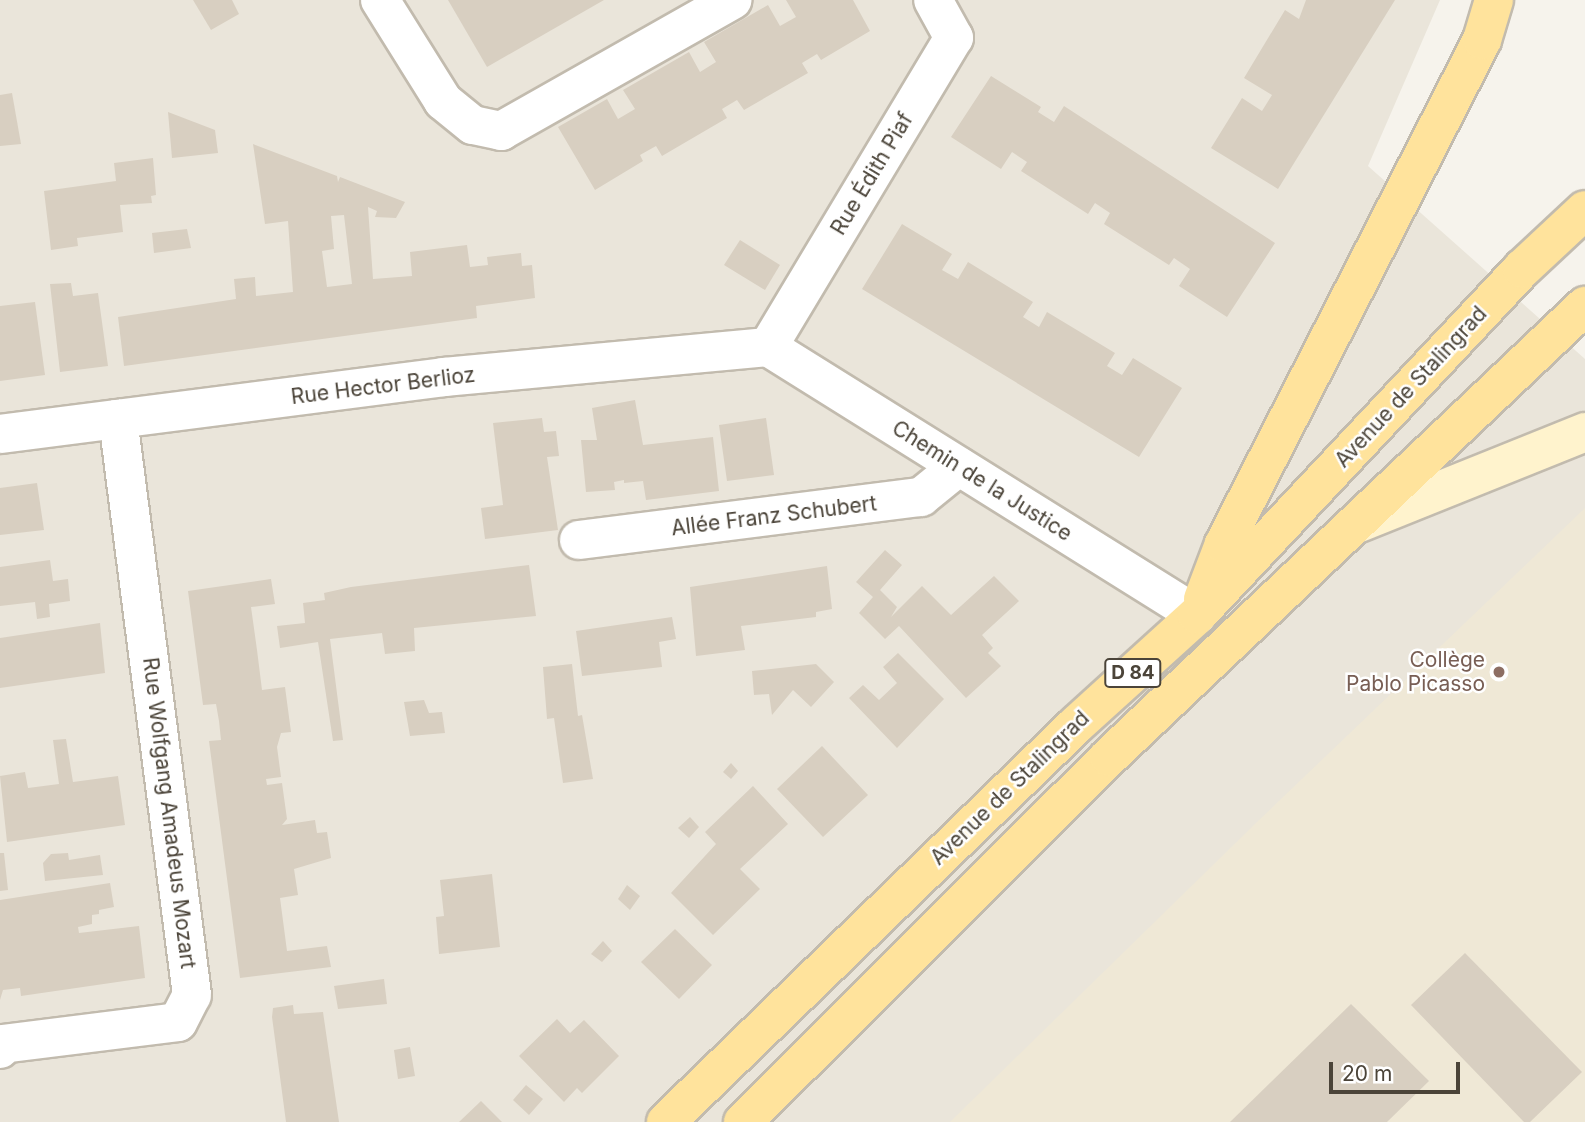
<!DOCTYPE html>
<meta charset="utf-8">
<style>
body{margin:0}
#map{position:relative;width:1585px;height:1122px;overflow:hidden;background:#f6f3ec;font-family:Inter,sans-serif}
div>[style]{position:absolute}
.residential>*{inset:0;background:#eae5da}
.education>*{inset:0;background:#efe8d6}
.building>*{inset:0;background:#d8cfc1}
.roads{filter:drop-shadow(2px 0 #c2bbae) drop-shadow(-2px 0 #c2bbae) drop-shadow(0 2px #c2bbae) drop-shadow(0 -2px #c2bbae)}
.street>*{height:38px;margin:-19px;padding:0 19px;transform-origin:19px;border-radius:19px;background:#fff}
.secondary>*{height:38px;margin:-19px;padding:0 19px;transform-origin:19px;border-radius:19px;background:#fff3cd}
.primary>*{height:38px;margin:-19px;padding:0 19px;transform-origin:19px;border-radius:19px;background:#ffe39c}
.dots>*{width:19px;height:19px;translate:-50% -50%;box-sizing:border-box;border:4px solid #fff;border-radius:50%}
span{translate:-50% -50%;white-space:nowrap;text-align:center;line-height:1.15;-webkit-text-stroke:5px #fff;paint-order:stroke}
.shield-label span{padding:2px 5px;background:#fff;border:2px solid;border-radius:5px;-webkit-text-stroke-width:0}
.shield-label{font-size:19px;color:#4b4439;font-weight:700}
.street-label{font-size:21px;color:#4b4439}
.education-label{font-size:21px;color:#785e54}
.right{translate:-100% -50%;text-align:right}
.scale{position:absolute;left:1329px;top:1062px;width:131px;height:32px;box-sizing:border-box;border:4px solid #4b4439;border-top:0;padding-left:9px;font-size:21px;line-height:24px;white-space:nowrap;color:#4b4439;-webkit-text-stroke:5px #fff;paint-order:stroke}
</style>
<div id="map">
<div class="residential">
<i style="clip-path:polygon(0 0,1440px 0,1368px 166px,1585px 359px,1585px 1122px,0 1122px)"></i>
</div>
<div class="education">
<i style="clip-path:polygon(1585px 508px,1585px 1122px,950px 1122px,1257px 822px)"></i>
</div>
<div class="building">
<i style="clip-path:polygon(193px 0,232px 0,239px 14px,211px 30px)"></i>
<i style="clip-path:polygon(448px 0,604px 0,487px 67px)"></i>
<i style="clip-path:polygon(786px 0,853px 0,870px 31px,821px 60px,817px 54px,802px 63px,808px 73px,744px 110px,737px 100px,722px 109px,727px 118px,662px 156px,656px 146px,640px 155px,643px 161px,595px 190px,558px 127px,607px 99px,618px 119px,635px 109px,623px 90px,689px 52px,700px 72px,716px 62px,704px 42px,768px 5px,780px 26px,796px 17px)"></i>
<i style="clip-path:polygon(1306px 0,1395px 0,1278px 189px,1211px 148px,1242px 98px,1262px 111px,1272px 95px,1244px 78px,1285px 10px,1299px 19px)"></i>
<i style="clip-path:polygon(991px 76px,1041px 107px,1038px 112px,1054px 122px,1064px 106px,1275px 243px,1227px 317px,1179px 286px,1190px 269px,1174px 258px,1169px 265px,1104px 224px,1110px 213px,1095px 203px,1088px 214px,1021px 171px,1027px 162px,1012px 152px,1001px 169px,951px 137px)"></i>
<i style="clip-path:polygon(12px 93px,21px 144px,0 146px,0 95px)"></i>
<i style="clip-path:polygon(168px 112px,215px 130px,218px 153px,172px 158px)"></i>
<i style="clip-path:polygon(evenodd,253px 144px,337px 176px,338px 182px,340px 177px,405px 202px,396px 218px,375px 217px,377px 211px,368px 207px,373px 279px,412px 276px,410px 252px,467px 245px,470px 267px,488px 265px,487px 257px,521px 253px,522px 266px,532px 265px,535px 298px,476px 306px,477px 318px,124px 366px,118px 317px,236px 299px,234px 279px,255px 277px,256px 296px,293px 292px,288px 221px,265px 224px,253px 144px,344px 215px,352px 284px,327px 287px,322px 251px,334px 249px,331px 216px,344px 215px)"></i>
<i style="clip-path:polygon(153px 158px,156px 195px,151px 196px,152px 203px,120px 205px,123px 232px,77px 238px,78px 246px,51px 250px,44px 191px,116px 181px,114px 163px)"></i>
<i style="clip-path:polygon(902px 224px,952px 254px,942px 270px,958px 279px,968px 262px,1033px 302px,1023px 317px,1039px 327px,1047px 312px,1115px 353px,1107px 366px,1122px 375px,1133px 358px,1182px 388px,1139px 457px,862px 289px)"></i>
<i style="clip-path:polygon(187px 229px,191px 248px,154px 253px,152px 233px)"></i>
<i style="clip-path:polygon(740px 240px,780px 265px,765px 290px,724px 265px)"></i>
<i style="clip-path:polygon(71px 283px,73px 296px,98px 293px,108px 366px,60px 372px,50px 284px)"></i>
<i style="clip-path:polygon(35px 302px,45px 375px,0 381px,0 306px)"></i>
<i style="clip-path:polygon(635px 400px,643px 445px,713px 437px,719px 491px,646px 500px,643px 481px,624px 483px,624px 480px,614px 482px,615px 490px,586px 492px,581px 440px,597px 440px,592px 408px)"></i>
<i style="clip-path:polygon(542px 418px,544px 432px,556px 431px,559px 456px,547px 457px,558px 530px,485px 539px,481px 508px,503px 505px,493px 423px)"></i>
<i style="clip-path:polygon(766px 418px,774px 475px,727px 481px,719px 425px)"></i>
<i style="clip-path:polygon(37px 483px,44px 530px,0 535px,0 488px)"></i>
<i style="clip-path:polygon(885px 550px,902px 565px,880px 590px,897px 607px,891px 617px,922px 586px,951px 615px,994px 576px,1019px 601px,982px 635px,993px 648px,988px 653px,1001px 666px,966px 698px,899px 626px,885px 639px,859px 613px,873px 597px,856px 582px)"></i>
<i style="clip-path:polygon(50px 560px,53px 581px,68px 579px,70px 601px,49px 604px,50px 617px,37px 619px,35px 602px,0 606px,0 567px)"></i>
<i style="clip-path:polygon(529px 565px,536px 616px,414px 628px,415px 651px,385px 654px,382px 633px,330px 639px,343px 740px,333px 741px,318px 642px,280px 648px,277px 626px,305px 623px,303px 603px,325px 600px,324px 593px,351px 587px)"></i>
<i style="clip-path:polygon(827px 566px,832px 609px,816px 612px,816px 617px,741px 626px,745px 650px,696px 656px,690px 587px)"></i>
<i style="clip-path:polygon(271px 579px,275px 604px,251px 607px,257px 650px,262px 690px,285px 687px,291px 732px,281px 733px,277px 747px,281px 777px,266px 779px,267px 785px,282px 783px,287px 819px,282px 825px,315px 820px,317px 833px,327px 832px,331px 858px,294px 869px,298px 895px,280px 898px,287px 951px,327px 946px,331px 967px,240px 978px,209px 741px,221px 740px,219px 721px,216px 704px,203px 705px,188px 591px)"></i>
<i style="clip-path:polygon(672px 617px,676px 639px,659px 642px,662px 667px,582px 676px,576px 631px)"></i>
<i style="clip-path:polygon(100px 623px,105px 673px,0 688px,0 638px)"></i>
<i style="clip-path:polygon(898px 653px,944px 699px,897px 748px,849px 698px,863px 685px,879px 700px,897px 683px,883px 667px)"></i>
<i style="clip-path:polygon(572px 664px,578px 716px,582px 715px,593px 779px,563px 783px,554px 718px,547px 719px,543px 667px)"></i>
<i style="clip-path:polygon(816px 664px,834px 682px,811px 707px,793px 690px,772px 715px,769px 694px,754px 695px,752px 671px)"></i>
<i style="clip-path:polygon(424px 700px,429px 713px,442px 712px,445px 733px,410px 736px,404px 702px)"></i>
<i style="clip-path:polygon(66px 739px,73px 782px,118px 776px,125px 825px,7px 842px,0 776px,25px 772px,28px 788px,59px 784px,53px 740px)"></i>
<i style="clip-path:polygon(822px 746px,868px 795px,823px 837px,777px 789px)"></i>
<i style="clip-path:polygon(731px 763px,738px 771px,731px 779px,723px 772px)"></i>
<i style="clip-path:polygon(753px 786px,788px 824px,740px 869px,760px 889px,713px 935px,671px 893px,716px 844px,705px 832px)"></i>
<i style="clip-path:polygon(690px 817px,699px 827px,689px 838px,678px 828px)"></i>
<i style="clip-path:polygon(0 853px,4px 853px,8px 890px,0 891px)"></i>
<i style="clip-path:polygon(68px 853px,69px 860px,100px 855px,103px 875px,45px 881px,43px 863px,51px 854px)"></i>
<i style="clip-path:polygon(492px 874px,500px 947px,439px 954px,436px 917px,444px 916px,440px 880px)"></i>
<i style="clip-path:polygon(110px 883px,114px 907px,99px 910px,99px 914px,92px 915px,92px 924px,78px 927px,79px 933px,139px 926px,145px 978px,21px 996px,20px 988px,3px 990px,0 1000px,0 900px)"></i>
<i style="clip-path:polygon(627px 885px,640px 896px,630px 910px,618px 899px)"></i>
<i style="clip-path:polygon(675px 929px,712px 965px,679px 999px,641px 962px)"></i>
<i style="clip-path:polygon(603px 941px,612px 951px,602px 962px,591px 954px)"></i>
<i style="clip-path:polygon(1465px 953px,1582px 1072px,1530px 1122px,1524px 1122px,1411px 1005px)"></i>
<i style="clip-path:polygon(384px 979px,387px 1004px,338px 1009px,334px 986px)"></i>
<i style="clip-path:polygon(1351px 1004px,1429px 1081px,1387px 1122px,1230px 1122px)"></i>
<i style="clip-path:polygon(293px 1005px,294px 1014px,323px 1012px,339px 1122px,286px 1122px,272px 1017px,273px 1008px)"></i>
<i style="clip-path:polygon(557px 1019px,570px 1033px,584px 1020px,619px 1056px,582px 1093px,577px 1088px,564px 1102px,519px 1056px)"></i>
<i style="clip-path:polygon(410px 1047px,415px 1076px,398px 1079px,394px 1050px)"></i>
<i style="clip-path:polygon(526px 1085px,543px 1099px,529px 1115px,513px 1100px)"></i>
<i style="clip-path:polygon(481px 1101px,502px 1122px,459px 1122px)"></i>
</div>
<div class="roads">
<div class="street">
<i style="left:380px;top:0;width:119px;rotate:58deg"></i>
<i style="left:443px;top:101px;width:38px;rotate:39deg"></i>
<i style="left:473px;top:125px;width:29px;rotate:12deg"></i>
<i style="left:501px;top:131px;width:266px;rotate:-29.5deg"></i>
<i style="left:768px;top:347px;width:506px;rotate:31.99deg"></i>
<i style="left:768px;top:347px;width:361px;rotate:-59deg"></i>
<i style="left:954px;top:38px;width:43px;rotate:-118.9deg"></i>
<i style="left:0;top:434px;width:448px;rotate:-7.3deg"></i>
<i style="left:444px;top:377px;width:325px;rotate:-5.3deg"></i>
<i style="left:579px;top:540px;width:345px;rotate:-7.2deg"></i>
<i style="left:921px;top:497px;width:48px;rotate:-39deg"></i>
<i style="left:0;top:1049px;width:5px;rotate:-68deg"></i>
<i style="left:2px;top:1044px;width:177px;rotate:-7.1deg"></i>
<i style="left:178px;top:1022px;width:30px;rotate:-63deg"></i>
<i style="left:192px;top:995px;width:581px;rotate:-97.32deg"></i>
</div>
<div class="secondary">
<i style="left:1359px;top:523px;width:244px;rotate:-21.9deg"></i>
</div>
<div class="primary">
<i style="left:1203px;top:599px;width:59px;rotate:-69.1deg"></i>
<i style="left:1224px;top:544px;width:566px;rotate:-62.89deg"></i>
<i style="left:1482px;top:40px;width:42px;rotate:-73.3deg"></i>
<i style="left:666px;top:1122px;width:572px;rotate:-44.08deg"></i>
<i style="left:1077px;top:724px;width:162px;rotate:-42.2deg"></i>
<i style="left:1197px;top:615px;width:475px;rotate:-46.8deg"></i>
<i style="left:1522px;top:269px;width:86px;rotate:-43.1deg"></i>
<i style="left:743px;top:1122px;width:517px;rotate:-44.92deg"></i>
<i style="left:1109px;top:757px;width:656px;rotate:-43.46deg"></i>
</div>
</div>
<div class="dots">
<i style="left:1499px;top:672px;background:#8d6e63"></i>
</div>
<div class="shield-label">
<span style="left:1133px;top:673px">D 84</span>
</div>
<div class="street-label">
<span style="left:872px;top:174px;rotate:-59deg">Rue Édith Piaf</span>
<span style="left:383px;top:386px;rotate:-7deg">Rue Hector Berlioz</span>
<span style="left:1411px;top:387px;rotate:-47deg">Avenue de Stalingrad</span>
<span style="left:982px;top:481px;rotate:32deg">Chemin de la Justice</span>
<span style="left:774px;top:516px;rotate:-7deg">Allée Franz Schubert</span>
<span style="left:1010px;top:788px;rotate:-44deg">Avenue de Stalingrad</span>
<span style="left:169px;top:813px;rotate:83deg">Rue Wolfgang Amadeus Mozart</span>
</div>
<div class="education-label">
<span class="right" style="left:1485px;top:672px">Collège<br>Pablo Picasso</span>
</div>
<div class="scale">20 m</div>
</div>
